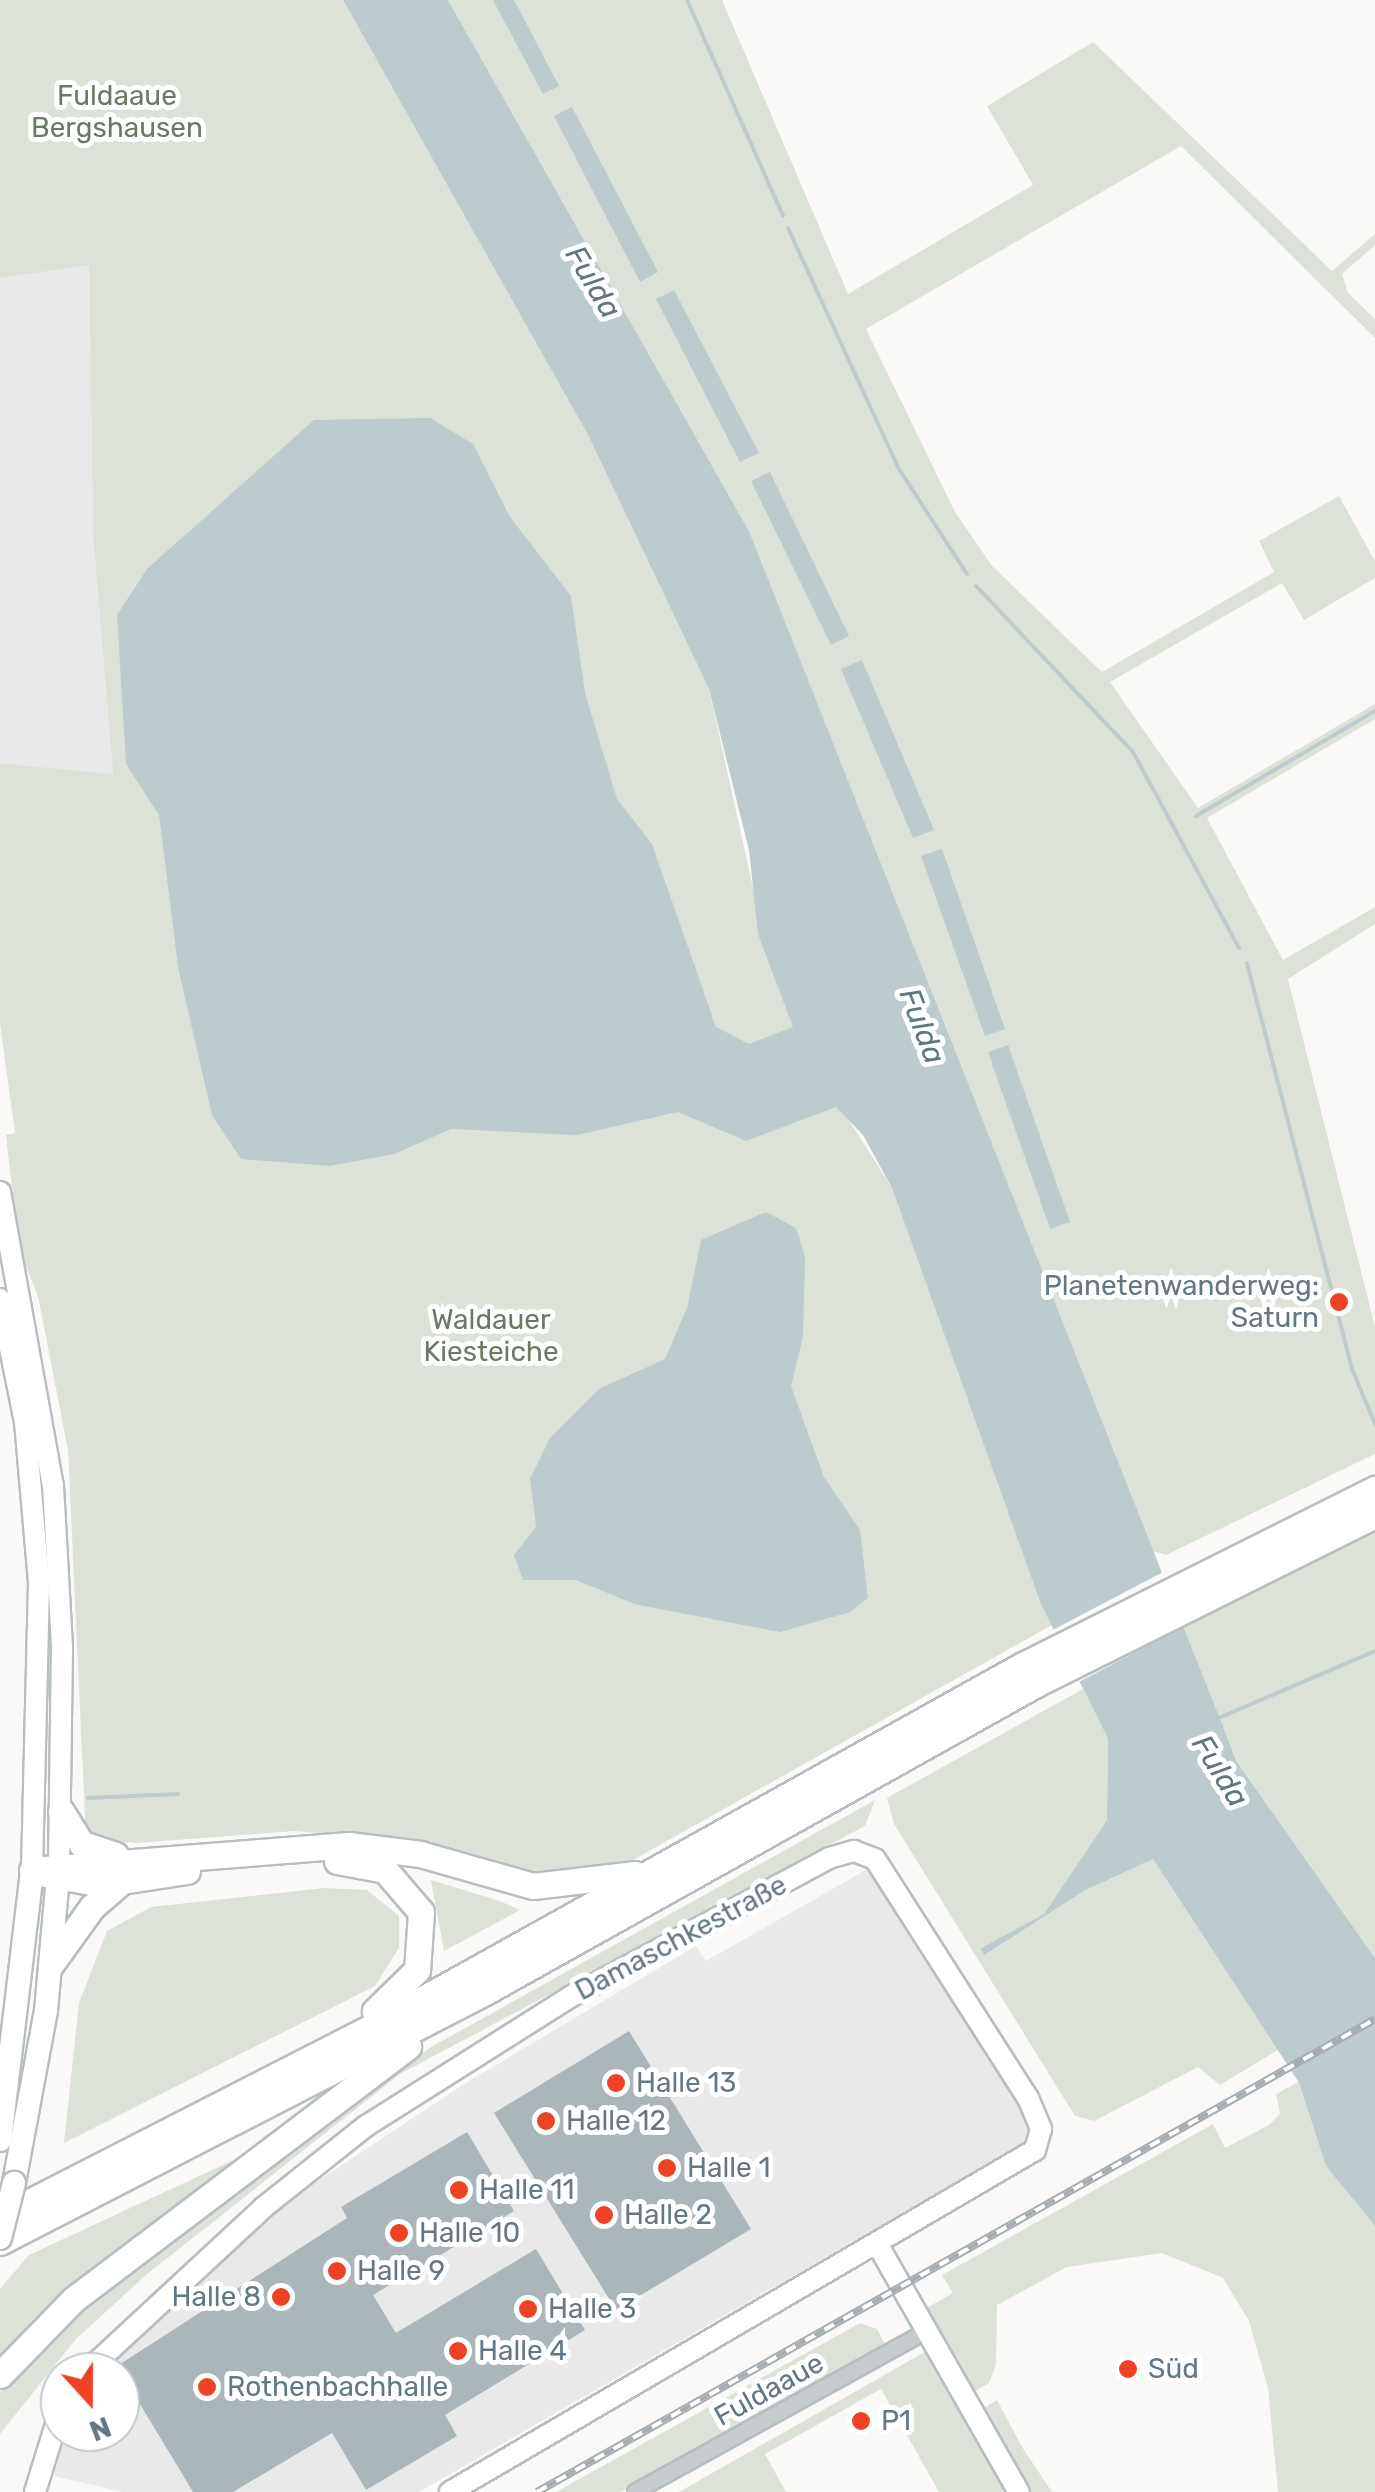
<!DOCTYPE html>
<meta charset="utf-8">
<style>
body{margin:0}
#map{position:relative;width:1375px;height:2492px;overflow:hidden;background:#faf9f7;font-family:Rubik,sans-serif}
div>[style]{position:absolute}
.built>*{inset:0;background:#e8e9e8}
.green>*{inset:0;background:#dce2d8}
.water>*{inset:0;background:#bdcbce}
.pier>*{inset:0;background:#faf9f7}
.stream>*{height:4px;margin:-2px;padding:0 2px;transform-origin:2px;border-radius:2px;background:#bdcbce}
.building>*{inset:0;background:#abb6bb}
.roads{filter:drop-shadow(2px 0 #b7bec2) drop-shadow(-2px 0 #b7bec2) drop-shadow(0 2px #b7bec2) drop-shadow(0 -2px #b7bec2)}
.street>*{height:14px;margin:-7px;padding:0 7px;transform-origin:7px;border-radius:7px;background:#c7cccf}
.secondary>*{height:20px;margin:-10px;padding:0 10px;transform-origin:10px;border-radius:10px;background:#fff}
.primary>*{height:22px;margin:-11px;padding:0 11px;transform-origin:11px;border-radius:11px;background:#fff}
.highway>*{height:25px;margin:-12.5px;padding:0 12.5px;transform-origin:12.5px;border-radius:12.5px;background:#fff}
.rail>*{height:8px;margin-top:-4px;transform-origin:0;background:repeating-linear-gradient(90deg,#fff 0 11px,#a5adb2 0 22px);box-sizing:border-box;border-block:2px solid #a5adb2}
.bridges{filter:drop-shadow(2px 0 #b8bdc1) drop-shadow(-2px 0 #b8bdc1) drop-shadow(0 2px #b8bdc1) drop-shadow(0 -2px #b8bdc1)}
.primary-bridge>*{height:22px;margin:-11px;padding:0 11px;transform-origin:11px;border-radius:11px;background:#fff}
.dots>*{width:28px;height:28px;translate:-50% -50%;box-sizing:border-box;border:5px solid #fff;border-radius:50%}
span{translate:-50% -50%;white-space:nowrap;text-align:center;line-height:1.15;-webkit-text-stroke:10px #fff;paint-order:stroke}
.park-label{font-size:28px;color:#697b62}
.poi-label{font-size:28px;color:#637884}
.right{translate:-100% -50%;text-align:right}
.left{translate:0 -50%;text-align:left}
.street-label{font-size:28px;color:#637884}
.water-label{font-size:30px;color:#5e787d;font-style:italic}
.north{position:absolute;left:40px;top:2352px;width:100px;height:100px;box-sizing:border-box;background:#fff;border:2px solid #c1c9ce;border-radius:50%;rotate:159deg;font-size:28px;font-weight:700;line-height:40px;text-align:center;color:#637884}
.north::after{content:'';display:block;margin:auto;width:35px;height:45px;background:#ed4224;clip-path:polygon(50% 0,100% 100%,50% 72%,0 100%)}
</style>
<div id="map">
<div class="built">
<i style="clip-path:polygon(89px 264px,93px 535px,113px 774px,0 763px,0 278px)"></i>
<i style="clip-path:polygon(873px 1866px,1033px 2124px,1028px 2140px,419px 2492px,123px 2492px,54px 2476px,66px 2432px,120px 2432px,120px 2372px,100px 2372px,104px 2365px,297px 2195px,464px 2084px,696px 1946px,706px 1961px)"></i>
</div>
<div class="green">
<i style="clip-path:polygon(0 0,343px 0,588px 435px,709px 689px,753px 888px,850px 1122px,892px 1188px,1052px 1625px,617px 1869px,508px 1873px,419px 1841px,295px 1831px,136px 1843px,86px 1839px,68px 1450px,38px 1296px,19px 1249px,6px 1135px,15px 1133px,0 1024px,0 763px,113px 774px,93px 535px,89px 265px,0 278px)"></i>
<i style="clip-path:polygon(448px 0,722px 0,848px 294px,1033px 185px,987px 106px,1093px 42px,1332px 271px,1375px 234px,1375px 245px,1342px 274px,1348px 293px,1375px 319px,1375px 338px,1181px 146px,866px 329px,955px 512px,992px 566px,1102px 672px,1274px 572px,1259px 541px,1339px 496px,1375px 561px,1375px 578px,1304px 620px,1282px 583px,1110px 682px,1198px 808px,1375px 704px,1375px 719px,1207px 818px,1283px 960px,1375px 907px,1375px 924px,1288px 979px,1375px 1327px,1375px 1454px,1166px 1555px,1150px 1550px,749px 531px)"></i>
<i style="clip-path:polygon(1375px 1532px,1375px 1958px,1238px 1763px,1180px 1628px)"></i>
<i style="clip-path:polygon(1083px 1689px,1108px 1739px,1107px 1820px,1044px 1914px,981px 1950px,986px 1955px,1084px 1891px,1153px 1859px,1278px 2050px,1220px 2085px,1198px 2067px,1094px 2121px,1075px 2116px,894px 1824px,887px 1798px)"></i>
<i style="clip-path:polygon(875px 1800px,865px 1826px,400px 2074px,146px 2275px,76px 2339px,0 2434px,0 2392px,43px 2342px,344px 2104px,433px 2046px)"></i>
<i style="clip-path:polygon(431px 1880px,500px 1901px,520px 1910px,444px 1951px)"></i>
<i style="clip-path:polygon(324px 1888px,367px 1890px,399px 1916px,399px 1948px,375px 1986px,64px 2143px,79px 2003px,107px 1931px,151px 1907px)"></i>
<i style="clip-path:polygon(1298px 2082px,1326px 2166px,1375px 2226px,1375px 2492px,1278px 2492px,1268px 2388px,1249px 2321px,1223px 2278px,1162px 2253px,1067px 2267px,997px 2305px,996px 2364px,989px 2383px,974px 2392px,925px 2309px,953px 2293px,942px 2275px,1213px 2124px,1225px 2148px,1269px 2125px,1280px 2114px,1276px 2094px)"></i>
<i style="clip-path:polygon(240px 2157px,35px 2318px,0 2356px,0 2289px,29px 2255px)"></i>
<i style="clip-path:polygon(860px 2323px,877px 2329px,886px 2347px,620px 2492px,556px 2492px)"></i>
<i style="clip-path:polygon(930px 2349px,1010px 2492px,939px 2492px,881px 2389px,765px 2454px,786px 2492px,679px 2492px)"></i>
<i style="clip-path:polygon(997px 2400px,1022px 2447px,1052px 2492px,1029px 2492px,984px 2408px)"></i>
</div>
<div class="water">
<i style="clip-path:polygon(343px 0,448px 0,749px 531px,1237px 1762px,1375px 1958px,1375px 2226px,1326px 2166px,1298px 2081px,1153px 1859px,1084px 1891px,985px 1955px,980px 1949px,1044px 1914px,1107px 1820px,1108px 1739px,1041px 1604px,892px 1188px,863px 1135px,836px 1107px,746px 1141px,678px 1112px,577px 1135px,451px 1129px,394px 1154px,330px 1166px,241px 1159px,212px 1115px,178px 967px,159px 815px,126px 764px,117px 615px,147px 569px,314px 420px,430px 418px,473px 444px,510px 517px,571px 596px,585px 693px,617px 799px,652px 844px,716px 1027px,749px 1044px,793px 1027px,758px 934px,749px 850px,709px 689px,588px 435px)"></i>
<i style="clip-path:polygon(493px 0,514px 0,559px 86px,543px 94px)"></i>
<i style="clip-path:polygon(572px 107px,658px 272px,640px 282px,554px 116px)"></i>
<i style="clip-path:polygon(674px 290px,759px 453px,740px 462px,656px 299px)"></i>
<i style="clip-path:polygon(770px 472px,849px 636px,831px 645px,751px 481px)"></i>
<i style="clip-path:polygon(862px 660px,934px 830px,913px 838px,841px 669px)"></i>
<i style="clip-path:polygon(942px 849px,1005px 1029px,985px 1036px,921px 856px)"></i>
<i style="clip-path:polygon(1008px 1045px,1070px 1222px,1050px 1229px,988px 1052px)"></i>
<i style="clip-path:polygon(766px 1212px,796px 1228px,805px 1257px,803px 1337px,791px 1386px,824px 1477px,860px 1530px,868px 1598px,850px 1612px,780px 1632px,634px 1604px,576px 1580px,523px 1580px,514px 1555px,536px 1527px,530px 1479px,550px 1438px,599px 1389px,665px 1359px,687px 1308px,701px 1240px)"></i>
</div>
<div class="pier">
<i style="clip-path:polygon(1163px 1572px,1185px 1626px,1075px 1684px,1049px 1632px)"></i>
</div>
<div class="stream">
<i style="left:687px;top:0;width:236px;rotate:66deg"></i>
<i style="left:788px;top:228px;width:265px;rotate:65.3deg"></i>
<i style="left:899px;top:469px;width:125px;rotate:57.1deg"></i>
<i style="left:976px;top:586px;width:228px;rotate:46.6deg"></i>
<i style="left:1133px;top:752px;width:223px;rotate:61.6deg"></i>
<i style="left:1196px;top:816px;width:208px;rotate:-30.4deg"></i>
<i style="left:1247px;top:963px;width:419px;rotate:75.5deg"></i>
<i style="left:1352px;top:1369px;width:60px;rotate:67.3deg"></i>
<i style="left:1214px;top:1720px;width:175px;rotate:-23.2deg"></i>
<i style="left:88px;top:1798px;width:90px;rotate:-2.5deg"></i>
</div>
<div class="building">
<i style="clip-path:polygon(629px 2031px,751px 2229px,616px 2310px,494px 2113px)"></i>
<i style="clip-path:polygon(467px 2132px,514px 2211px,373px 2295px,396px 2333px,536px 2249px,585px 2330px,445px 2415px,457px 2436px,366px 2490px,332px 2433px,233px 2492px,193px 2492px,117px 2366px,347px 2218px,341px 2207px)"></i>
</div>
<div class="roads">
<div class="street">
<i style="left:635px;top:2492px;width:333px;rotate:-28.9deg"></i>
</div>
<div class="secondary">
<i style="left:0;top:1192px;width:299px;rotate:79.8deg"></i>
<i style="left:53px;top:1486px;width:162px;rotate:86.8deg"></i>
<i style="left:62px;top:1648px;width:218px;rotate:90.8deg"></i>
<i style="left:0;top:1299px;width:126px;rotate:78.5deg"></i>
<i style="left:25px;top:1422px;width:162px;rotate:85deg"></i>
<i style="left:39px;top:1583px;width:287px;rotate:91.4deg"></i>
<i style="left:879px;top:2247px;width:282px;rotate:60.3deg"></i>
<i style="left:86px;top:2372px;width:243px;rotate:-42.8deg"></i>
<i style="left:264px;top:2207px;width:130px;rotate:-38.5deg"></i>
<i style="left:366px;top:2126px;width:244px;rotate:-32.3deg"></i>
<i style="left:572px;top:1996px;width:292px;rotate:-28.2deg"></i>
<i style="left:829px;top:1858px;width:26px;rotate:-16deg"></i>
<i style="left:854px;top:1851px;width:22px;rotate:21deg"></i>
<i style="left:875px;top:1859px;width:284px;rotate:57.4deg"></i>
<i style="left:1028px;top:2098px;width:34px;rotate:67deg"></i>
<i style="left:1041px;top:2129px;width:22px;rotate:106deg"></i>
<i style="left:1035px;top:2150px;width:678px;rotate:149.69deg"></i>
<i style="left:35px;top:2492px;width:85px;rotate:-72.8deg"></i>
</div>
<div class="primary">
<i style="left:0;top:2140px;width:272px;rotate:-83.2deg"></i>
<i style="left:14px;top:2183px;width:175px;rotate:-79.5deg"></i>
<i style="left:46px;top:2011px;width:146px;rotate:-84.9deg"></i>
</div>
<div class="highway">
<i style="left:61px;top:1811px;width:39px;rotate:58deg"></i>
<i style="left:82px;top:1844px;width:35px;rotate:18deg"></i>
<i style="left:337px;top:1861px;width:49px;rotate:10.6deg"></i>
<i style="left:385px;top:1870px;width:55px;rotate:49.4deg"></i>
<i style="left:421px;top:1912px;width:58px;rotate:93.9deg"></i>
<i style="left:417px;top:1970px;width:59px;rotate:135.7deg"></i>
<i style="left:32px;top:1870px;width:318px;rotate:-4.5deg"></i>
<i style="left:349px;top:1845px;width:72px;rotate:7.2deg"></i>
<i style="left:420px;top:1854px;width:117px;rotate:15.8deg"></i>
<i style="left:533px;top:1886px;width:103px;rotate:-6.7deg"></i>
<i style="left:40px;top:1873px;width:63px;rotate:10.1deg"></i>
<i style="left:102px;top:1884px;width:86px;rotate:-8.7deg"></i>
<i style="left:51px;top:1964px;width:70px;rotate:-54.3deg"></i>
<i style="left:92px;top:1907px;width:38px;rotate:-41deg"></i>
<i style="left:0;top:2217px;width:432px;rotate:-27.1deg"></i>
<i style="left:385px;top:2020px;width:728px;rotate:-29.1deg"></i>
<i style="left:1021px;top:1666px;width:396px;rotate:-26.6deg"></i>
<i style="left:0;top:2242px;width:546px;rotate:-27.27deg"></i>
<i style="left:485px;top:1992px;width:631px;rotate:-29.2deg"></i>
<i style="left:1036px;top:1684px;width:379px;rotate:-26.5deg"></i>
<i style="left:0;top:2375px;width:106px;rotate:-45.8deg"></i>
<i style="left:74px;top:2299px;width:419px;rotate:-37.1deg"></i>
</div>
</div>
<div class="rail">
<i style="left:537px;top:2492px;width:962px;rotate:-29.44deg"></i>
</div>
<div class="bridges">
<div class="primary-bridge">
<i style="left:0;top:2238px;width:57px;rotate:-75.7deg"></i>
</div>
</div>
<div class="dots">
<i style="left:1339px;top:1302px;background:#ed4224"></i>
<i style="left:616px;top:2083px;background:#ed4224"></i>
<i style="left:546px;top:2121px;background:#ed4224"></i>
<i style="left:667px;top:2168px;background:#ed4224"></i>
<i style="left:459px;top:2190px;background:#ed4224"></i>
<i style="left:604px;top:2215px;background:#ed4224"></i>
<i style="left:399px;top:2233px;background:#ed4224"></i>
<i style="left:337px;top:2271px;background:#ed4224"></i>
<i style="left:281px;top:2297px;background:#ed4224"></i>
<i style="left:528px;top:2309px;background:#ed4224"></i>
<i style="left:458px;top:2351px;background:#ed4224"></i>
<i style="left:1128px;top:2369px;background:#ed4224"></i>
<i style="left:207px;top:2387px;background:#ed4224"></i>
<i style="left:861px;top:2421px;background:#ed4224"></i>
</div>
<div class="park-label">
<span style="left:117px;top:112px">Fuldaaue<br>Bergshausen</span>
<span style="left:491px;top:1336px">Waldauer<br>Kiesteiche</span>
</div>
<div class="poi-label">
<span class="right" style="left:1319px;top:1302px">Planetenwanderweg:<br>Saturn</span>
<span class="left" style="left:636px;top:2083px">Halle 13</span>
<span class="left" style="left:566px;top:2121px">Halle 12</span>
<span class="left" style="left:687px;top:2168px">Halle 1</span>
<span class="left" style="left:479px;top:2190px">Halle 11</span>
<span class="left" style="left:624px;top:2215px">Halle 2</span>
<span class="left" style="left:419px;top:2233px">Halle 10</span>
<span class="left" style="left:357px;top:2271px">Halle 9</span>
<span class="right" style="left:261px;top:2297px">Halle 8</span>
<span class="left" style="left:548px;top:2309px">Halle 3</span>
<span class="left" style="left:478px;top:2351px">Halle 4</span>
<span class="left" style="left:1148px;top:2369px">Süd</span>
<span class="left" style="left:227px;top:2387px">Rothenbachhalle</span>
<span class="left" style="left:881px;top:2421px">P1</span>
</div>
<div class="street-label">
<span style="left:681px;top:1938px;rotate:-28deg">Damaschkestraße</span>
<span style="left:769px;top:2390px;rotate:-29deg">Fuldaaue</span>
</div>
<div class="water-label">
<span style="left:593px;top:282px;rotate:59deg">Fulda</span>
<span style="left:922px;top:1026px;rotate:69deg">Fulda</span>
<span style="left:1220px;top:1771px;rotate:58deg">Fulda</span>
</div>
<div class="north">N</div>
</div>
